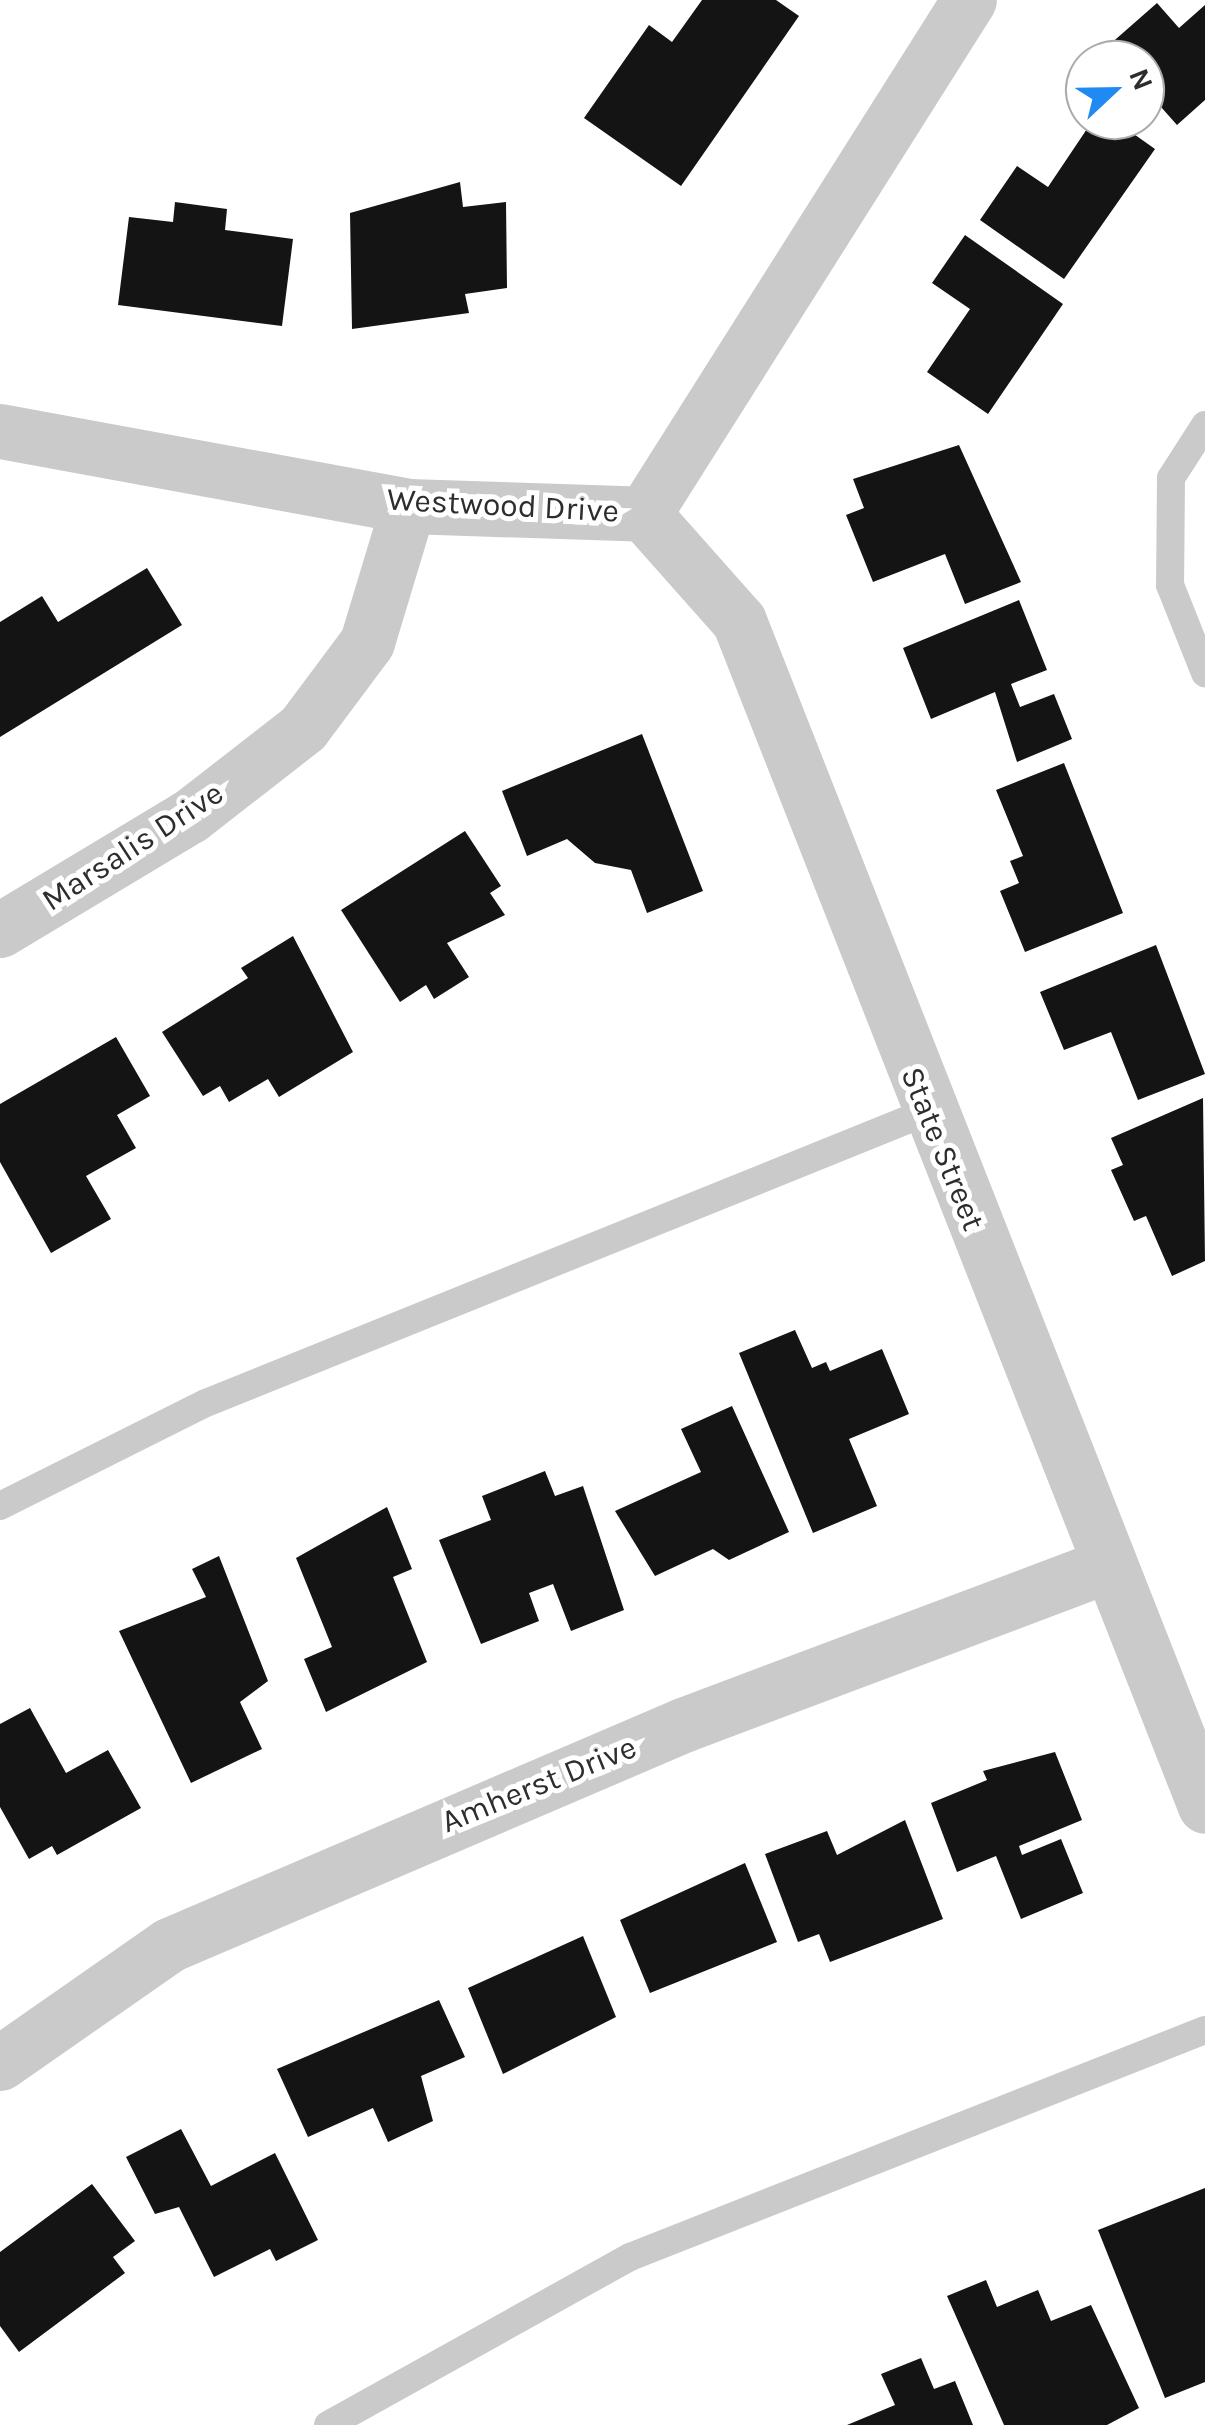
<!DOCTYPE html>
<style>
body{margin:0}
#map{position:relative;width:1205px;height:2425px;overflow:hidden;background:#fff;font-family:Karla,sans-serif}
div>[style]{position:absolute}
.building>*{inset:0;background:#141414}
.lane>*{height:28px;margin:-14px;padding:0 14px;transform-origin:14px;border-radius:14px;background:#cacaca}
.street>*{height:55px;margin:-27.5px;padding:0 27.5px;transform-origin:27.5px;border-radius:27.5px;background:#cacaca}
span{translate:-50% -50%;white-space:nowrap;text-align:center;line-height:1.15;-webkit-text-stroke:10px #fff;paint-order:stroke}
.street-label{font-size:32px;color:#2d2d2d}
.north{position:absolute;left:1065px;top:40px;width:100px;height:100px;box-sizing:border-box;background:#fff;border:2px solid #ababab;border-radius:50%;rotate:68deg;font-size:28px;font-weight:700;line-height:40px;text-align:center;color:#2d2d2d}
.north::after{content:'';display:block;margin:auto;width:35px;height:45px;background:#208af3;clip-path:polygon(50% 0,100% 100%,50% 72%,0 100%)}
</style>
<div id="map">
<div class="building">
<i style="clip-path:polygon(702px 0,776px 0,799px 16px,681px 186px,584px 118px,649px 25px,672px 42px)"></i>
<i style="clip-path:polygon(1157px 3px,1179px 28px,1205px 5px,1205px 100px,1177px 125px,1145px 89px,1145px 60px,1120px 60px,1108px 46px)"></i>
<i style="clip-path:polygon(1093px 120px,1114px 120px,1155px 149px,1064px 279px,980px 220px,1017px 166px,1048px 187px)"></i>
<i style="clip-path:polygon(460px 182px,463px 207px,506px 202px,507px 288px,465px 294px,469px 313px,352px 329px,350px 213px)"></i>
<i style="clip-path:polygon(175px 202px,227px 209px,225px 230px,293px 239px,282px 326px,118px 305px,129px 217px,173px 222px)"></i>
<i style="clip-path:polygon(965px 235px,1063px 304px,988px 414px,927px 372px,970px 309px,932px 283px)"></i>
<i style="clip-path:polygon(959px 445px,1021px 582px,965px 604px,945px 554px,873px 582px,846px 515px,864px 508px,853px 479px)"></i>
<i style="clip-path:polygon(147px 568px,182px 625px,0 737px,0 622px,42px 596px,58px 622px)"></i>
<i style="clip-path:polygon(1019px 600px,1047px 670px,1011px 684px,1020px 707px,1054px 694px,1072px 739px,1017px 762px,995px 692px,931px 719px,903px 648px)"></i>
<i style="clip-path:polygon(642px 734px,703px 891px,647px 913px,631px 870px,595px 863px,567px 839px,527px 856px,502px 791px)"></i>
<i style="clip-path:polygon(1064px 763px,1123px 913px,1025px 952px,1000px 891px,1019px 883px,1010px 861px,1023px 856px,996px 790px)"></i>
<i style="clip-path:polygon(465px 831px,501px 886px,490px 893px,505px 915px,447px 943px,469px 977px,434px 999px,426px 985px,400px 1002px,341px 910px)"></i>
<i style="clip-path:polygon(293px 936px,353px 1052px,279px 1097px,268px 1079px,229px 1102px,220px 1086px,203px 1096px,162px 1032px,248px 978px,241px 968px)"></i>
<i style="clip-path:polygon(1156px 945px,1205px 1074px,1138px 1100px,1111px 1032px,1064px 1050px,1040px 992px)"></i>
<i style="clip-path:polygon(116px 1037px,150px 1096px,117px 1115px,136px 1148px,86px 1176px,111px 1219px,51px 1253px,0 1162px,0 1104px)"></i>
<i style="clip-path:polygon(1203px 1098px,1205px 1261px,1172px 1276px,1146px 1216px,1134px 1221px,1111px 1170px,1123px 1165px,1111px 1138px)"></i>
<i style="clip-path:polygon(795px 1330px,812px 1368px,826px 1362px,830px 1371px,882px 1349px,909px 1414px,849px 1439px,877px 1506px,813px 1533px,739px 1353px)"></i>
<i style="clip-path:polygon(732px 1406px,789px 1532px,729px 1560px,713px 1549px,655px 1576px,615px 1511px,701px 1472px,681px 1429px)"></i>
<i style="clip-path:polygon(545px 1471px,555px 1496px,583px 1486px,624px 1610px,571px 1631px,553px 1584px,529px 1593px,539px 1621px,481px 1644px,439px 1540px,491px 1520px,482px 1496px)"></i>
<i style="clip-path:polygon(387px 1507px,412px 1569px,393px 1577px,427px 1662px,326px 1712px,304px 1659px,332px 1647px,296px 1558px)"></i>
<i style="clip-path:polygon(219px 1556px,268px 1681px,240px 1702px,262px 1749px,191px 1783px,119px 1631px,206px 1597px,192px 1569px)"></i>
<i style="clip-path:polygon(30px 1708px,66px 1773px,108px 1750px,141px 1808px,57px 1855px,52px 1846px,29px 1859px,0 1807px,0 1724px)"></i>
<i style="clip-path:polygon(1055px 1752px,1082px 1820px,1019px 1846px,1022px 1855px,1061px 1839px,1083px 1893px,1021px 1919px,996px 1856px,957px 1872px,931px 1803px,987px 1780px,983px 1771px)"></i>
<i style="clip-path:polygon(905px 1820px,943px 1919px,830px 1962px,819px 1934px,798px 1942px,765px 1854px,827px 1831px,837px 1855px)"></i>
<i style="clip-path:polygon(745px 1863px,777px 1942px,650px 1993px,620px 1920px)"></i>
<i style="clip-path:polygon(583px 1936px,616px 2017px,503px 2074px,468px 1988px)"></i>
<i style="clip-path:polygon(439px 2000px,465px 2057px,421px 2076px,433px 2121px,388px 2142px,373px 2108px,308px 2137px,277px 2069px)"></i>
<i style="clip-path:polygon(181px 2129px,211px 2186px,275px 2153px,318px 2240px,276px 2261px,270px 2249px,214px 2277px,179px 2207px,155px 2214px,126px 2157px)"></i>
<i style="clip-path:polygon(92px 2184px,135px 2241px,113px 2257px,125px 2273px,19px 2352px,0 2326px,0 2252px)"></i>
<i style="clip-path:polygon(1205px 2188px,1205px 2382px,1165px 2398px,1098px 2230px)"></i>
<i style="clip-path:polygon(986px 2280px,997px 2307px,1038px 2290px,1051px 2321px,1091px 2305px,1139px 2408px,1107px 2425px,1004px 2425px,947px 2296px)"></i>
<i style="clip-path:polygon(921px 2358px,934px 2389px,955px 2381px,973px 2425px,847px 2425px,895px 2405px,881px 2374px)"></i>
</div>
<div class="lane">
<i style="left:1205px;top:425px;width:63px;rotate:122.7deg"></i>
<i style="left:1171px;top:478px;width:107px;rotate:90.5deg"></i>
<i style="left:1170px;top:585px;width:95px;rotate:68.3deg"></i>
<i style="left:0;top:1506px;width:230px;rotate:-26.6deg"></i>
<i style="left:206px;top:1403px;width:778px;rotate:-21.98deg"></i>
<i style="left:328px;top:2425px;width:346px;rotate:-29.1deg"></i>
<i style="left:630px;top:2257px;width:618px;rotate:-21.54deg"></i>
</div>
<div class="street">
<i style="left:0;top:431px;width:415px;rotate:10.4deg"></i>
<i style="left:408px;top:506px;width:236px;rotate:1.9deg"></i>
<i style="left:644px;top:514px;width:608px;rotate:-57.7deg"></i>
<i style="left:644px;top:514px;width:143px;rotate:48.4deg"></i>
<i style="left:739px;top:621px;width:1273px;rotate:68.53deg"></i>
<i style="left:0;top:930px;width:222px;rotate:-31deg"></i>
<i style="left:190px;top:816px;width:143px;rotate:-37.9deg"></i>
<i style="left:303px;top:728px;width:107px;rotate:-53.3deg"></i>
<i style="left:367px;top:642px;width:142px;rotate:-73.2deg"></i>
<i style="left:0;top:2063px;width:206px;rotate:-34.9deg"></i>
<i style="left:169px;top:1945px;width:559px;rotate:-23.17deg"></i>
<i style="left:683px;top:1725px;width:453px;rotate:-20.6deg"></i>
</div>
<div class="street-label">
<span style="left:503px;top:506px;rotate:3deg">Westwood Drive</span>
<span style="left:133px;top:847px;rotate:-33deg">Marsalis Drive</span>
<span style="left:942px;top:1149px;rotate:68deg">State Street</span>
<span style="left:539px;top:1785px;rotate:-22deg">Amherst Drive</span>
</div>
<div class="north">N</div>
</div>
